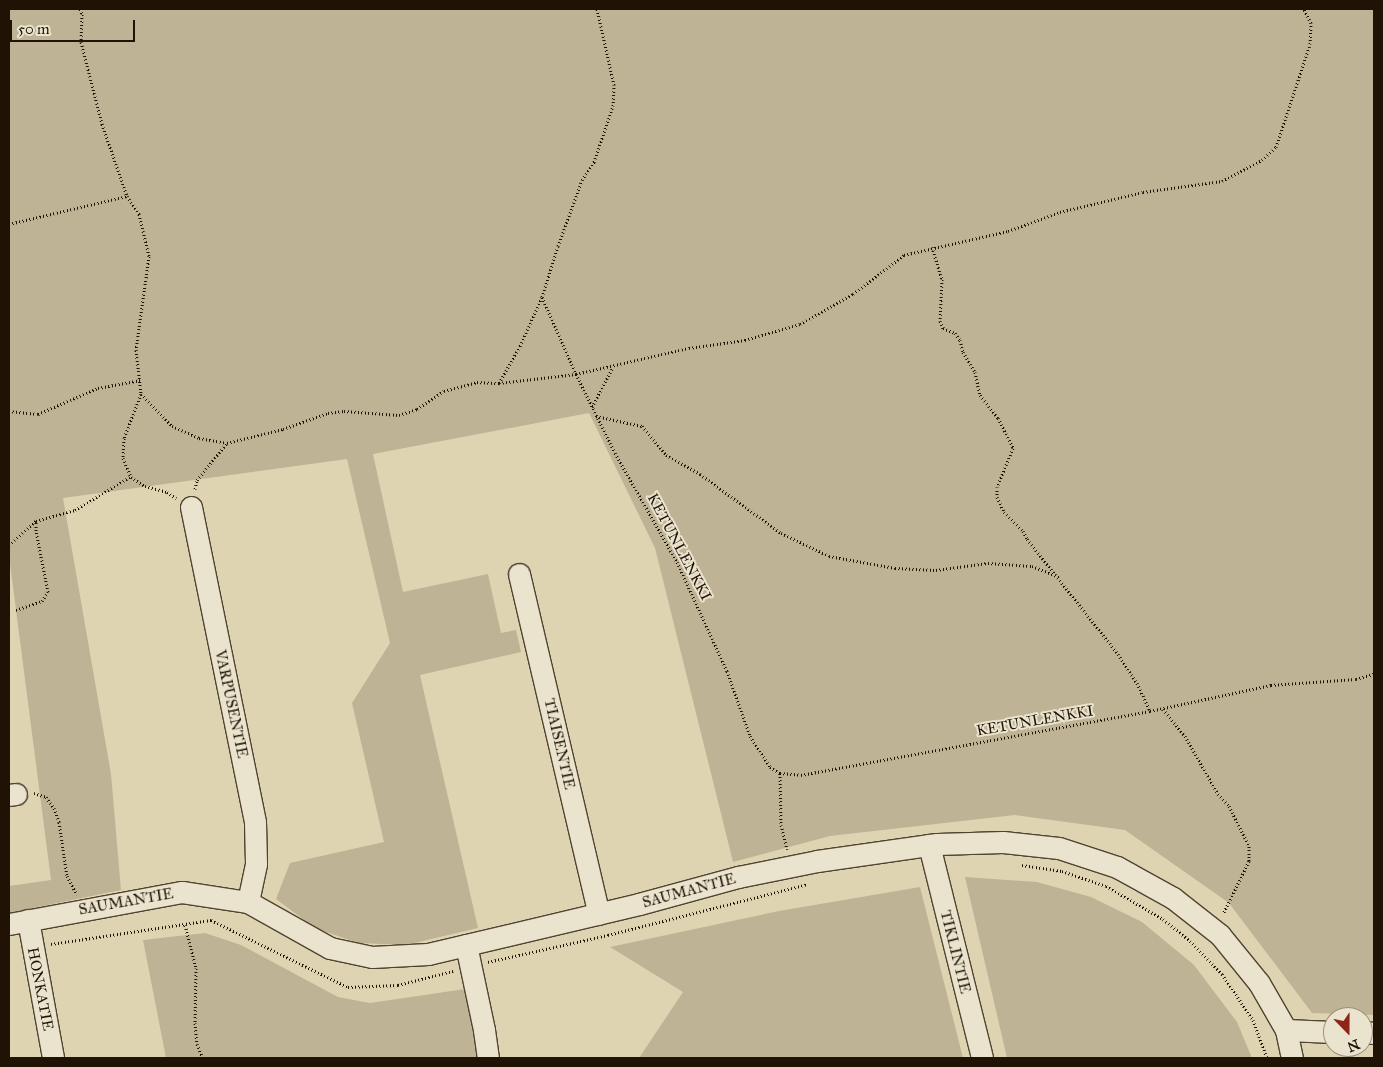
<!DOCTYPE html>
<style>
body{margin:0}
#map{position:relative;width:1383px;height:1067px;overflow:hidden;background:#dfd4b2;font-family:"IM FELL Great Primer",serif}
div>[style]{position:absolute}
.green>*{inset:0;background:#bfb395}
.path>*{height:3px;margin-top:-1.5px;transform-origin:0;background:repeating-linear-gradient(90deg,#201306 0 1px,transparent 0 3.5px)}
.roads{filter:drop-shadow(1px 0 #504331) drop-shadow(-1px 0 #504331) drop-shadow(0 1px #504331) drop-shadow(0 -1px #504331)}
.minor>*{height:21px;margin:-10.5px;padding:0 10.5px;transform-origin:10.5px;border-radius:10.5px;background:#eae3cd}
span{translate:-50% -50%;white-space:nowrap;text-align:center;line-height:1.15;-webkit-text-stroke:4px #eae3cd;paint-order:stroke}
.street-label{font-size:15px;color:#201306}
.frame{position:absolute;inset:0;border:10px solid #201306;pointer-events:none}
.north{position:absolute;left:1323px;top:1007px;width:50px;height:50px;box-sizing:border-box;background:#eae3cd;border:1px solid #99907d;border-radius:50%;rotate:158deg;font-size:14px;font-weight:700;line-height:20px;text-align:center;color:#201306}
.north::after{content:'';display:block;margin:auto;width:18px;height:22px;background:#8f2418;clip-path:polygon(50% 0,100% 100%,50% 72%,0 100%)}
.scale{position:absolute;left:10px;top:20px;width:125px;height:22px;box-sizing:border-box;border:2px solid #201306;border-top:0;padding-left:6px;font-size:15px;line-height:18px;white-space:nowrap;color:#201306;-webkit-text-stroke:4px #eae3cd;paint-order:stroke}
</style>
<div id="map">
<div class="green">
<i style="clip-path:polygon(9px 9px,1374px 9px,1374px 1015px,1312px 1013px,1229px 903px,1125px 830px,1015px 815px,830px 836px,733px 862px,655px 548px,589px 413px,373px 454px,403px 592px,488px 574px,501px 633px,516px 630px,521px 652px,420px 675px,478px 928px,406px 945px,358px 943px,315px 928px,276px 899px,290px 863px,384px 842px,352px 703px,390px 643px,347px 459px,63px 498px,111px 774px,121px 890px,9px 913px,9px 886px,51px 880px,9px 556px)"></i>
<i style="clip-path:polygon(965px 877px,1037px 882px,1091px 897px,1142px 922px,1194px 965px,1237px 1022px,1252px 1058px,1007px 1058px)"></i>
<i style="clip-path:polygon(920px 887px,963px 1058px,639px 1058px,683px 992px,610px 947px,779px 911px)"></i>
<i style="clip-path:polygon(205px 933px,241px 945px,338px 997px,370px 1003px,465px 989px,479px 1058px,166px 1058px,143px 940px)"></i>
</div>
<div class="path">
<i style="left:80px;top:9px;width:5px;rotate:68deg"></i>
<i style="left:82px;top:14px;width:28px;rotate:92deg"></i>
<i style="left:81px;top:42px;width:85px;rotate:75.6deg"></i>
<i style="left:102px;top:124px;width:76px;rotate:70.9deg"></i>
<i style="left:127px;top:196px;width:22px;rotate:56deg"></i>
<i style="left:139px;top:214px;width:43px;rotate:76.6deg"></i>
<i style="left:149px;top:256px;width:95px;rotate:97.9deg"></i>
<i style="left:136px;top:350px;width:44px;rotate:83.5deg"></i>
<i style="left:141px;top:394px;width:47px;rotate:111.1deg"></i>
<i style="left:124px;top:438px;width:20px;rotate:93deg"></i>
<i style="left:123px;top:458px;width:21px;rotate:67deg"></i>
<i style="left:131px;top:477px;width:17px;rotate:33deg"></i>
<i style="left:145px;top:486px;width:23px;rotate:15deg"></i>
<i style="left:167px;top:492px;width:11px;rotate:34deg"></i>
<i style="left:9px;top:224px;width:121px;rotate:-13.3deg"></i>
<i style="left:932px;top:247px;width:34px;rotate:73deg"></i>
<i style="left:942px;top:279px;width:42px;rotate:92.7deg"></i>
<i style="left:940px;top:321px;width:8px;rotate:67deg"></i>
<i style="left:943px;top:328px;width:13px;rotate:23deg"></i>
<i style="left:955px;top:333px;width:9px;rotate:54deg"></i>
<i style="left:960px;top:340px;width:12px;rotate:76deg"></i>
<i style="left:963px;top:352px;width:23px;rotate:59deg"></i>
<i style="left:975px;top:372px;width:24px;rotate:78deg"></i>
<i style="left:980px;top:395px;width:29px;rotate:52deg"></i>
<i style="left:998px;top:418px;width:34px;rotate:63deg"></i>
<i style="left:1013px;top:448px;width:42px;rotate:112.3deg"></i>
<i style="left:997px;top:487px;width:10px;rotate:90deg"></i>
<i style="left:997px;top:497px;width:17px;rotate:65deg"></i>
<i style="left:1004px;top:512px;width:27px;rotate:45deg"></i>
<i style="left:1023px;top:531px;width:9px;rotate:63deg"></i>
<i style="left:1027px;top:539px;width:147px;rotate:51.6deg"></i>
<i style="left:1118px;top:654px;width:35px;rotate:57deg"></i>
<i style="left:1137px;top:683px;width:31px;rotate:65deg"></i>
<i style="left:542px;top:297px;width:84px;rotate:66.2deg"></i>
<i style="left:576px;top:374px;width:116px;rotate:-13deg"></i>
<i style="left:689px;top:348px;width:57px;rotate:-8.1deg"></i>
<i style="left:745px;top:340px;width:57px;rotate:-16.2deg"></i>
<i style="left:800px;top:324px;width:61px;rotate:-29.5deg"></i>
<i style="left:853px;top:294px;width:64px;rotate:-37.4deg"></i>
<i style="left:904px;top:255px;width:107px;rotate:-13deg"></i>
<i style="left:1008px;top:231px;width:55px;rotate:-20.1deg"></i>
<i style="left:1060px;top:212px;width:85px;rotate:-13.5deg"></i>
<i style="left:1143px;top:192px;width:80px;rotate:-7.9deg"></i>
<i style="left:1222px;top:181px;width:45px;rotate:-27.7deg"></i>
<i style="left:1262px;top:160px;width:19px;rotate:-43deg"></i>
<i style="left:1276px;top:147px;width:108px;rotate:-71.7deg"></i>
<i style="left:1310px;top:44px;width:21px;rotate:-87deg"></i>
<i style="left:1311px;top:23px;width:16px;rotate:-117deg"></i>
<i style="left:499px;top:383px;width:43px;rotate:-60.4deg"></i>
<i style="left:520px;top:346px;width:54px;rotate:-65.8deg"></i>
<i style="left:542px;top:297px;width:53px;rotate:-72.6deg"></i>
<i style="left:558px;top:246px;width:70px;rotate:-70deg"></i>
<i style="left:582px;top:180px;width:22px;rotate:-56deg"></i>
<i style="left:594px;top:162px;width:59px;rotate:-71.3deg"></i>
<i style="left:613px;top:106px;width:21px;rotate:-87deg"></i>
<i style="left:614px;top:85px;width:78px;rotate:-102.6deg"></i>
<i style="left:141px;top:394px;width:45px;rotate:45.9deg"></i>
<i style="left:172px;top:426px;width:30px;rotate:24deg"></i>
<i style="left:199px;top:438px;width:28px;rotate:10deg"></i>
<i style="left:592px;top:407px;width:45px;rotate:-62.3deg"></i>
<i style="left:9px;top:411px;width:29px;rotate:6deg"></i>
<i style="left:38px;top:414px;width:65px;rotate:-23.4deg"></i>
<i style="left:98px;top:388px;width:44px;rotate:-10.5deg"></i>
<i style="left:596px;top:416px;width:47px;rotate:12.3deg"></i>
<i style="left:642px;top:426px;width:38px;rotate:50deg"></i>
<i style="left:666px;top:455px;width:39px;rotate:29deg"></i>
<i style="left:700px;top:474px;width:100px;rotate:36.1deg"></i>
<i style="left:781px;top:533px;width:53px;rotate:25.6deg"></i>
<i style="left:829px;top:556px;width:67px;rotate:10.3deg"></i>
<i style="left:895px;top:568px;width:41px;rotate:2.8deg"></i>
<i style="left:936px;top:570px;width:52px;rotate:-7.7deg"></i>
<i style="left:988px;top:563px;width:44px;rotate:3.9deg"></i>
<i style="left:1032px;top:566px;width:29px;rotate:22deg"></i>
<i style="left:195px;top:489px;width:9px;rotate:-77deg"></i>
<i style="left:197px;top:480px;width:48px;rotate:-51deg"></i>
<i style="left:227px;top:443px;width:58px;rotate:-14deg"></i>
<i style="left:283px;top:429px;width:48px;rotate:-19.6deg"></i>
<i style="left:328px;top:413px;width:16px;rotate:-7deg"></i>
<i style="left:344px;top:411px;width:55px;rotate:4.2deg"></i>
<i style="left:399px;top:415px;width:19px;rotate:-18deg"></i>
<i style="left:417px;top:409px;width:32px;rotate:-34deg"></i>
<i style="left:444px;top:391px;width:34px;rotate:-15deg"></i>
<i style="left:477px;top:382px;width:22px;rotate:3deg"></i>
<i style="left:499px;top:383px;width:78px;rotate:-6.7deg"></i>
<i style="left:576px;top:374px;width:88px;rotate:63.7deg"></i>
<i style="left:615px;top:453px;width:125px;rotate:60.4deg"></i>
<i style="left:677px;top:562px;width:120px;rotate:65.4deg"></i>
<i style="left:727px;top:671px;width:69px;rotate:70.5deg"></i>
<i style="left:750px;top:736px;width:37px;rotate:57deg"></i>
<i style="left:770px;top:767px;width:12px;rotate:31deg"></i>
<i style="left:780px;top:773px;width:21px;rotate:5deg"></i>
<i style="left:801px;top:775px;width:355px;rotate:-10.4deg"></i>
<i style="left:1150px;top:711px;width:124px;rotate:-12.1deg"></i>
<i style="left:1271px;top:685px;width:85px;rotate:-4deg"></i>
<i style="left:1356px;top:679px;width:19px;rotate:-16deg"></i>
<i style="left:9px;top:545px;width:36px;rotate:-42deg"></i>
<i style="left:36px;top:521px;width:41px;rotate:-15.8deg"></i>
<i style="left:75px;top:510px;width:64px;rotate:-31deg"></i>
<i style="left:16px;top:610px;width:28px;rotate:-19deg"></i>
<i style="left:42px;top:601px;width:11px;rotate:-56deg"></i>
<i style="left:48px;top:592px;width:62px;rotate:-101.1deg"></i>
<i style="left:36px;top:531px;width:10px;rotate:-90deg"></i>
<i style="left:1163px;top:709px;width:35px;rotate:51deg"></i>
<i style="left:1185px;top:736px;width:67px;rotate:60.4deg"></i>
<i style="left:1218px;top:794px;width:16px;rotate:47deg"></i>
<i style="left:1229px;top:806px;width:45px;rotate:63.4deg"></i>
<i style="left:1249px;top:846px;width:15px;rotate:90deg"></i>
<i style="left:1249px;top:861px;width:59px;rotate:116.1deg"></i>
<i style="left:780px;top:773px;width:52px;rotate:88.9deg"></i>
<i style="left:781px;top:825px;width:25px;rotate:76deg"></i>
<i style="left:34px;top:793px;width:13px;rotate:18deg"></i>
<i style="left:46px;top:797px;width:14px;rotate:54deg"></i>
<i style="left:54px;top:808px;width:15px;rotate:70deg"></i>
<i style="left:59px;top:822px;width:55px;rotate:81.6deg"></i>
<i style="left:67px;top:876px;width:21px;rotate:62deg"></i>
<i style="left:1022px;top:865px;width:40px;rotate:8.5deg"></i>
<i style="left:1062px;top:871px;width:46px;rotate:18.8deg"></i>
<i style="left:1106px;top:886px;width:66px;rotate:30.1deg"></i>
<i style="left:1163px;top:919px;width:35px;rotate:39deg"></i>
<i style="left:1190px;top:941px;width:46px;rotate:45.9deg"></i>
<i style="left:1222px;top:974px;width:55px;rotate:56deg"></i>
<i style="left:1253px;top:1020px;width:40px;rotate:69.8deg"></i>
<i style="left:185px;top:925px;width:44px;rotate:75.7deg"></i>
<i style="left:196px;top:968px;width:55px;rotate:91deg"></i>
<i style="left:195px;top:1023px;width:21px;rotate:85deg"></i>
<i style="left:197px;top:1044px;width:15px;rotate:67deg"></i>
<i style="left:51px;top:944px;width:162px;rotate:-8.5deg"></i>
<i style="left:211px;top:920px;width:153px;rotate:26.1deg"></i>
<i style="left:348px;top:987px;width:50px;rotate:-2.3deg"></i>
<i style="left:398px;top:985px;width:57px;rotate:-14.3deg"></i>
<i style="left:488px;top:962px;width:123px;rotate:-12.7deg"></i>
<i style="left:608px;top:935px;width:206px;rotate:-14.3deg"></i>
</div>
<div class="roads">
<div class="minor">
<i style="left:191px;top:507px;width:321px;rotate:78.5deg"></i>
<i style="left:255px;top:822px;width:42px;rotate:88.6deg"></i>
<i style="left:256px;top:864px;width:39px;rotate:102deg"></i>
<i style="left:519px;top:574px;width:349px;rotate:76.8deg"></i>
<i style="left:9px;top:795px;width:7px;rotate:-8deg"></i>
<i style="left:929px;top:845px;width:219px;rotate:76deg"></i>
<i style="left:28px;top:920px;width:140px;rotate:79.7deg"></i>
<i style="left:9px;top:924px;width:176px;rotate:-10.5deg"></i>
<i style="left:182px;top:892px;width:67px;rotate:8.6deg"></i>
<i style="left:248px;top:902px;width:94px;rotate:29.3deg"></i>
<i style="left:330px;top:948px;width:43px;rotate:12.1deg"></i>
<i style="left:372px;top:957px;width:56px;rotate:-3.1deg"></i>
<i style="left:428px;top:954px;width:217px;rotate:-13.3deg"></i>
<i style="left:639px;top:904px;width:103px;rotate:-15.3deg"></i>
<i style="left:738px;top:877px;width:81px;rotate:-11.4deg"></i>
<i style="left:817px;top:861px;width:121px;rotate:-8.1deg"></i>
<i style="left:937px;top:844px;width:66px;rotate:-1.7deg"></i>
<i style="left:1003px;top:842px;width:56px;rotate:6.1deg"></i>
<i style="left:1059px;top:848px;width:61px;rotate:18.1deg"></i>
<i style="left:1117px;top:867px;width:64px;rotate:29deg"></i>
<i style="left:1173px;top:898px;width:60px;rotate:38.2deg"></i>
<i style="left:1220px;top:935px;width:62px;rotate:50.9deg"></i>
<i style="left:1259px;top:983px;width:54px;rotate:60.1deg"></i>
<i style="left:1286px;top:1030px;width:29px;rotate:78deg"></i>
<i style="left:466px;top:945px;width:87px;rotate:78deg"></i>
<i style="left:484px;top:1030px;width:28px;rotate:82deg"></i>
<i style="left:1286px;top:1030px;width:47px;rotate:2.4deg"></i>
<i style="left:1363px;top:1032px;width:11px;rotate:5deg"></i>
</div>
</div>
<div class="street-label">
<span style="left:679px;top:547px;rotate:62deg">KETUNLENKKI</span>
<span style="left:231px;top:704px;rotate:78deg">VARPUSENTIE</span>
<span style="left:1035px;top:721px;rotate:-10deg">KETUNLENKKI</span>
<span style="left:559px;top:744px;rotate:77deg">TIAISENTIE</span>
<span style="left:689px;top:891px;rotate:-15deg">SAUMANTIE</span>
<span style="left:126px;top:902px;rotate:-10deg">SAUMANTIE</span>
<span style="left:955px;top:952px;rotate:76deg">TIKLINTIE</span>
<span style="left:40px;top:989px;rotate:79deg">HONKATIE</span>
</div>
<div class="frame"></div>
<div class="north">N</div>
<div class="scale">50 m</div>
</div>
